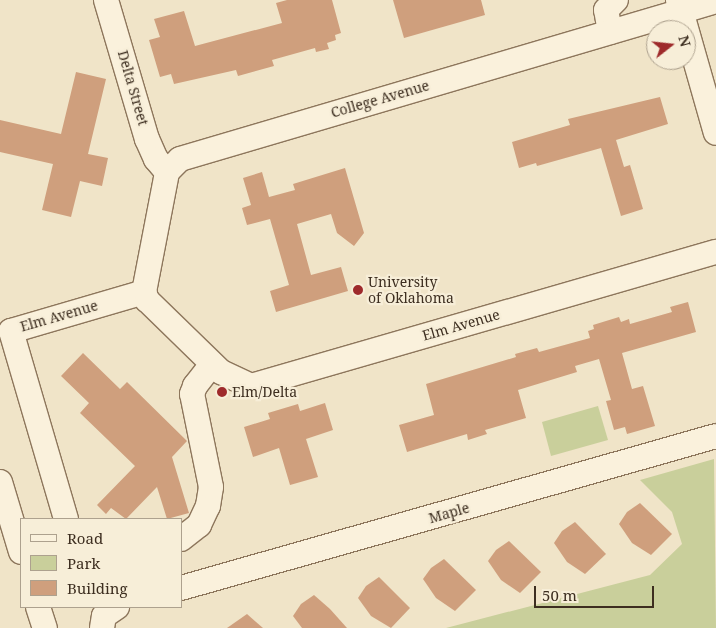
<!DOCTYPE html>
<style>
body{margin:0}
#map{position:relative;width:716px;height:628px;overflow:hidden;background:#f0e4c8;font-family:"Noto Serif",serif}
div>[style]{position:absolute}
.green>*{inset:0;background:#c9cf9b}
.building>*{inset:0;background:#cf9f7d}
.roads{filter:drop-shadow(1px 0 #8d765c) drop-shadow(-1px 0 #8d765c) drop-shadow(0 1px #8d765c) drop-shadow(0 -1px #8d765c)}
.minor>*{height:24px;margin:-12px;padding:0 12px;transform-origin:12px;border-radius:12px;background:#faf1dc}
.dots>*{width:14px;height:14px;translate:-50% -50%;box-sizing:border-box;border:2px solid #f7eed8;border-radius:50%}
span{translate:-50% -50%;white-space:nowrap;text-align:center;line-height:1.15;-webkit-text-stroke:4.5px #f7eed8;paint-order:stroke}
.street-label{font-size:14px;color:#3d2e20}
.poi-label{font-size:14px;color:#3d2e20}
.left{translate:0 -50%;text-align:left}
.legend{position:absolute;left:20px;top:518px;width:162px;height:90px;box-sizing:border-box;background:#f7eed8;border:1px solid #ada18e;margin:0;padding:6px 9px;list-style:none;font-size:15px;color:#3d2e20}
.legend li{display:flex;align-items:center;gap:10px;height:25px}
.legend b{width:25px;border:1px solid #ada18e}
.north{position:absolute;left:646px;top:20px;width:50px;height:50px;box-sizing:border-box;background:#f7eed8;border:1px solid #ada18e;border-radius:50%;rotate:74deg;font-size:14px;font-weight:700;line-height:20px;text-align:center;color:#3d2e20}
.north::after{content:'';display:block;margin:auto;width:18px;height:22px;background:#9e2a2b;clip-path:polygon(50% 0,100% 100%,50% 72%,0 100%)}
.scale{position:absolute;left:534px;top:586px;width:120px;height:22px;box-sizing:border-box;border:2px solid #3d2e20;border-top:0;padding-left:6px;font-size:15px;line-height:18px;white-space:nowrap;color:#3d2e20;-webkit-text-stroke:4px #f7eed8;paint-order:stroke}
</style>
<div id="map">
<div class="green">
<i style="clip-path:polygon(598px 406px,608px 440px,551px 456px,542px 422px)"></i>
<i style="clip-path:polygon(714px 459px,716px 628px,446px 628px,650px 575px,682px 544px,672px 512px,640px 480px)"></i>
</div>
<div class="building">
<i style="clip-path:polygon(287px 0,332px 0,341px 33px,335px 35px,336px 40px,327px 43px,329px 49px,316px 52px,315px 48px,272px 60px,274px 66px,238px 76px,236px 70px,174px 84px,171px 74px,160px 77px,149px 40px,160px 37px,154px 19px,184px 11px,195px 46px,282px 23px,276px 3px)"></i>
<i style="clip-path:polygon(393px 0,481px 0,485px 15px,404px 38px)"></i>
<i style="clip-path:polygon(76px 72px,106px 79px,88px 154px,108px 158px,102px 186px,80px 181px,71px 217px,42px 210px,53px 164px,0 152px,0 120px,61px 134px)"></i>
<i style="clip-path:polygon(660px 97px,668px 124px,616px 140px,624px 167px,630px 165px,643px 209px,621px 216px,601px 148px,537px 166px,536px 163px,519px 168px,512px 142px,570px 125px,568px 119px)"></i>
<i style="clip-path:polygon(345px 168px,364px 233px,354px 246px,337px 233px,331px 214px,297px 224px,311px 275px,341px 267px,348px 291px,276px 312px,270px 291px,289px 285px,270px 219px,247px 225px,242px 208px,251px 205px,243px 178px,262px 172px,269px 197px,295px 190px,293px 184px)"></i>
<i style="clip-path:polygon(688px 302px,696px 332px,622px 353px,632px 389px,643px 386px,655px 426px,627px 434px,625px 427px,614px 430px,606px 401px,611px 400px,599px 359px,575px 366px,577px 372px,518px 390px,526px 418px,485px 430px,487px 434px,468px 440px,467px 434px,407px 452px,399px 425px,434px 415px,426px 384px,516px 357px,515px 354px,537px 348px,539px 352px,590px 338px,588px 331px,594px 329px,593px 325px,619px 317px,621px 322px,629px 319px,630px 324px,672px 312px,670px 307px)"></i>
<i style="clip-path:polygon(83px 353px,120px 389px,127px 382px,187px 441px,172px 457px,189px 513px,167px 519px,157px 487px,126px 519px,111px 508px,106px 514px,97px 505px,135px 466px,80px 413px,89px 403px,61px 376px)"></i>
<i style="clip-path:polygon(325px 403px,333px 430px,306px 439px,318px 477px,290px 485px,279px 448px,253px 457px,244px 427px,270px 419px,268px 413px,298px 404px,300px 411px)"></i>
<i style="clip-path:polygon(640px 503px,672px 534px,651px 555px,632px 543px,619px 524px,627px 512px)"></i>
<i style="clip-path:polygon(575px 522px,606px 554px,585px 574px,567px 562px,554px 543px,562px 531px)"></i>
<i style="clip-path:polygon(509px 541px,541px 572px,520px 593px,501px 580px,488px 561px,496px 550px)"></i>
<i style="clip-path:polygon(444px 559px,476px 590px,455px 611px,436px 598px,423px 579px,431px 568px)"></i>
<i style="clip-path:polygon(379px 577px,410px 608px,391px 628px,371px 616px,358px 598px,366px 586px)"></i>
<i style="clip-path:polygon(314px 595px,330px 609px,347px 628px,302px 628px,293px 616px,301px 604px)"></i>
<i style="clip-path:polygon(247px 614px,263px 628px,227px 628px)"></i>
</div>
<div class="roads">
<div class="minor">
<i style="left:106px;top:0;width:145px;rotate:73.6deg"></i>
<i style="left:147px;top:139px;width:22px;rotate:66deg"></i>
<i style="left:156px;top:159px;width:17px;rotate:50deg"></i>
<i style="left:678px;top:0;width:138px;rotate:74.1deg"></i>
<i style="left:610px;top:32px;width:22px;rotate:-100deg"></i>
<i style="left:606px;top:10px;width:14px;rotate:-45deg"></i>
<i style="left:144px;top:292px;width:122px;rotate:-79.1deg"></i>
<i style="left:167px;top:172px;width:18px;rotate:-45deg"></i>
<i style="left:180px;top:159px;width:559px;rotate:-16.42deg"></i>
<i style="left:0;top:482px;width:73px;rotate:73.3deg"></i>
<i style="left:66px;top:519px;width:196px;rotate:-106.3deg"></i>
<i style="left:11px;top:331px;width:139px;rotate:-16.3deg"></i>
<i style="left:144px;top:292px;width:9px;rotate:69deg"></i>
<i style="left:147px;top:300px;width:103px;rotate:44.2deg"></i>
<i style="left:221px;top:372px;width:33px;rotate:25deg"></i>
<i style="left:251px;top:386px;width:484px;rotate:-16.1deg"></i>
<i style="left:181px;top:539px;width:23px;rotate:-38deg"></i>
<i style="left:199px;top:525px;width:21px;rotate:-65deg"></i>
<i style="left:208px;top:506px;width:19px;rotate:-81deg"></i>
<i style="left:211px;top:487px;width:95px;rotate:-101.5deg"></i>
<i style="left:192px;top:394px;width:9px;rotate:-69deg"></i>
<i style="left:195px;top:386px;width:28px;rotate:-52deg"></i>
<i style="left:181px;top:588px;width:556px;rotate:-15.86deg"></i>
<i style="left:38px;top:607px;width:22px;rotate:72deg"></i>
<i style="left:102px;top:628px;width:12px;rotate:-81deg"></i>
<i style="left:104px;top:616px;width:16px;rotate:-35deg"></i>
</div>
</div>
<div class="dots">
<i style="left:358px;top:290px;background:#9e2a2b"></i>
<i style="left:222px;top:392px;background:#9e2a2b"></i>
</div>
<div class="street-label">
<span style="left:133px;top:88px;rotate:74deg">Delta Street</span>
<span style="left:380px;top:99px;rotate:-16deg">College Avenue</span>
<span style="left:59px;top:316px;rotate:-16deg">Elm Avenue</span>
<span style="left:461px;top:325px;rotate:-16deg">Elm Avenue</span>
<span style="left:449px;top:513px;rotate:-16deg">Maple</span>
</div>
<div class="poi-label">
<span class="left" style="left:368px;top:290px">University<br>of Oklahoma</span>
<span class="left" style="left:232px;top:392px">Elm/Delta</span>
</div>
<ul class="legend">
<li><b style="height:6px;background:#faf1dc"></b>Road</li>
<li><b style="height:14px;background:#c9cf9b"></b>Park</li>
<li><b style="height:14px;background:#cf9f7d"></b>Building</li>
</ul>
<div class="north">N</div>
<div class="scale">50 m</div>
</div>
